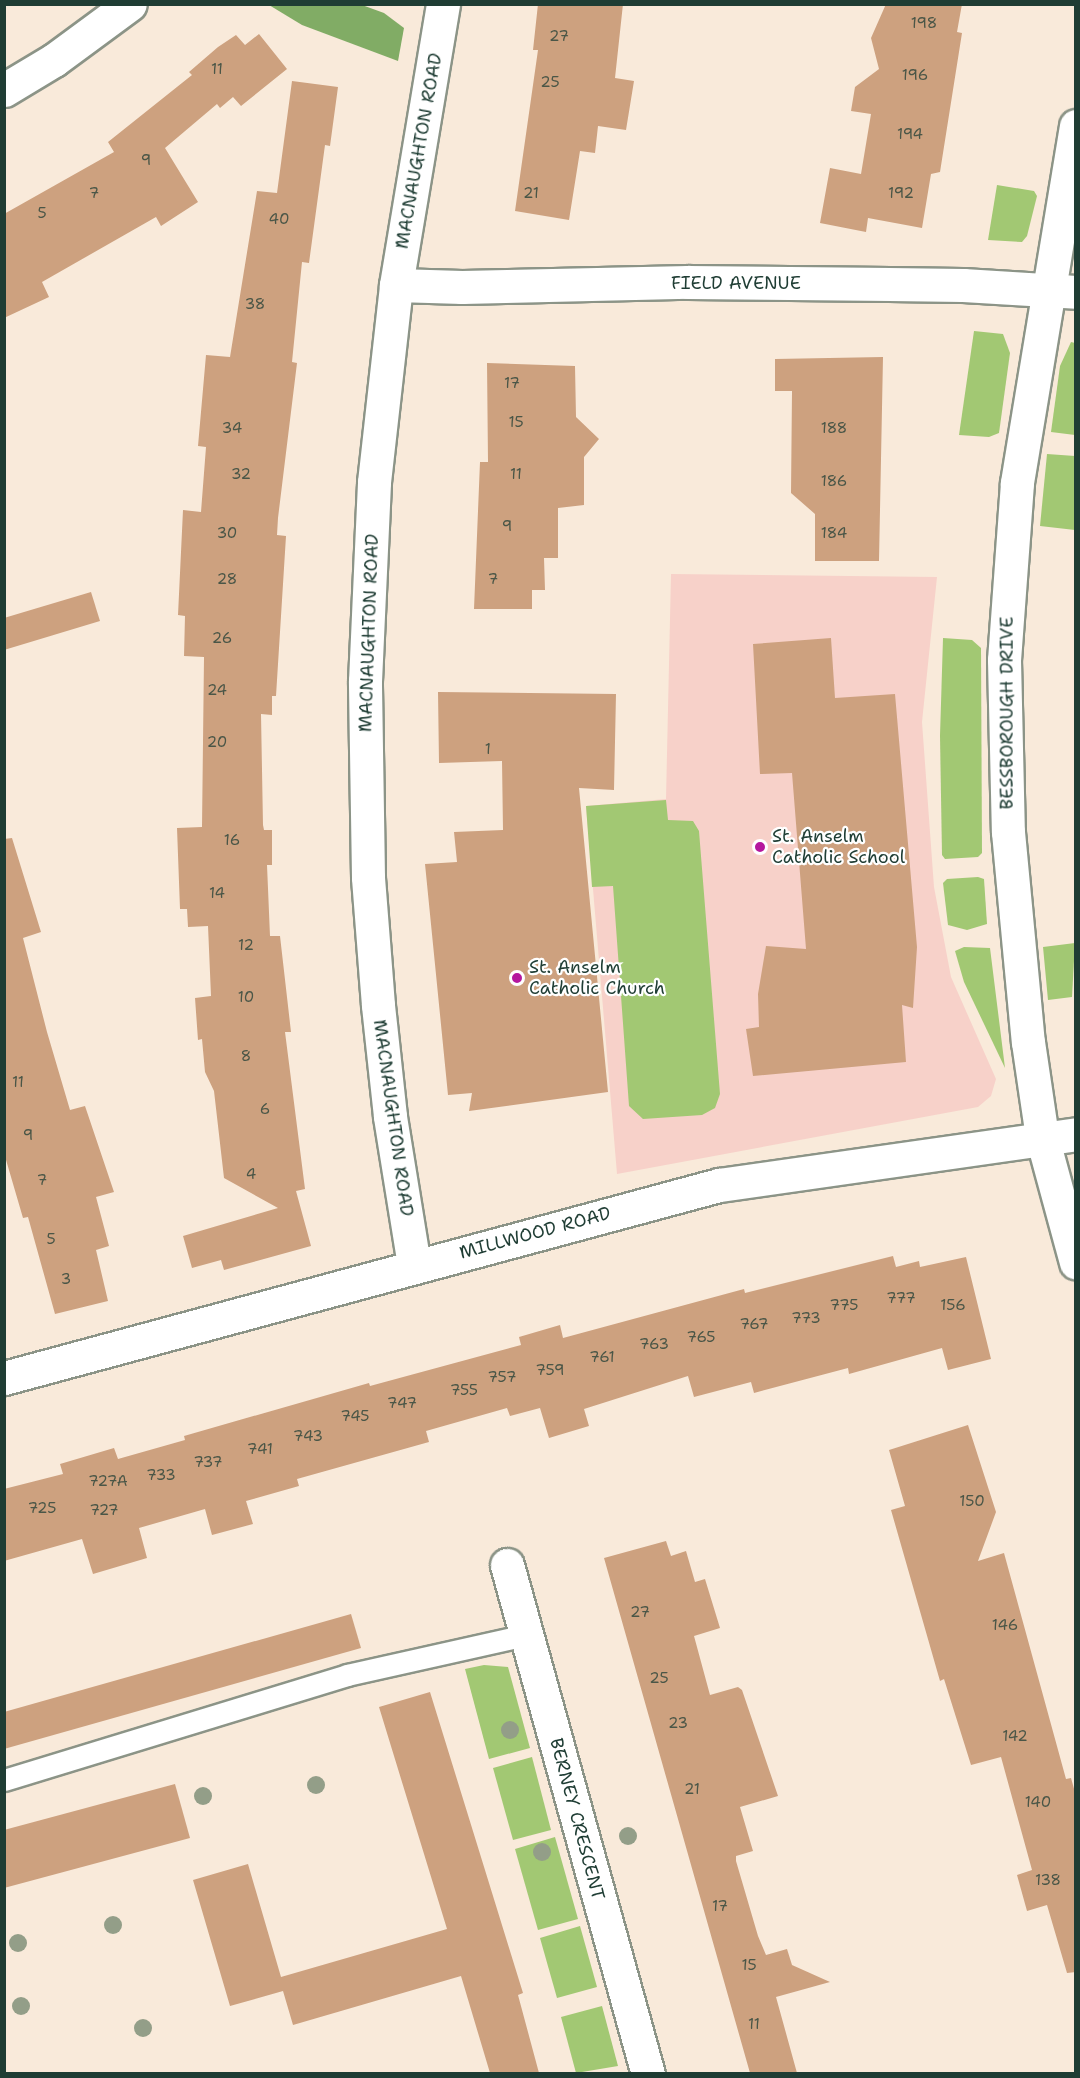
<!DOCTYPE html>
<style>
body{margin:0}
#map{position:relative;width:1080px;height:2078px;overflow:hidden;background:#f9eada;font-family:"Shantell Sans",sans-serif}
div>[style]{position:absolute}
.built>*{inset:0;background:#f7d1c9}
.green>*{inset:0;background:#a2c873}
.forest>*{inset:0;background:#81ac65}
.building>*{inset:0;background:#cda17f}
.roads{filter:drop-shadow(2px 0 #8c9487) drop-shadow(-2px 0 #8c9487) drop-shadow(0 2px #8c9487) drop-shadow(0 -2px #8c9487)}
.lane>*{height:21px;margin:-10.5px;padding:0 10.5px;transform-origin:10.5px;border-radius:10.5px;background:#fff}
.street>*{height:33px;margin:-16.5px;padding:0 16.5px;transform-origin:16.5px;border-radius:16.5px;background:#fff}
.secondary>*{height:33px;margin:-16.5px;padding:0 16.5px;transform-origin:16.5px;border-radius:16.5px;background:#fff}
.trees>*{width:18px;height:18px;margin:-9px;border-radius:50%;background:#939e88}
.dots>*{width:16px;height:16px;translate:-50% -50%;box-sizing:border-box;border:3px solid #fff;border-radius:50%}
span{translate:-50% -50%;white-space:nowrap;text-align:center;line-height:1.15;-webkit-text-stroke:4.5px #fff;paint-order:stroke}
.number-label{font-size:15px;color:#4a5647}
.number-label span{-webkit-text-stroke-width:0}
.street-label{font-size:18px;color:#1f3d34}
.poi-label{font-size:18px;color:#1f3d34}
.left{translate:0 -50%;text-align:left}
.frame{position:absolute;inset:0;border:6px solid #1f3d34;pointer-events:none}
</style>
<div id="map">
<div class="built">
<i style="clip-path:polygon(671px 574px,937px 577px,922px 722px,934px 887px,951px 977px,996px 1079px,991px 1096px,978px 1107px,617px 1174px,586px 806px,666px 799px)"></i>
</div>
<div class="green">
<i style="clip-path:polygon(997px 185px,1034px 191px,1037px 196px,1027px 236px,1022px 242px,988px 240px)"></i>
<i style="clip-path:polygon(974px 331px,1003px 334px,1010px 353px,999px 433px,989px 437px,959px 435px)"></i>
<i style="clip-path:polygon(1071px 342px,1075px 343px,1075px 435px,1051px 432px,1060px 366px)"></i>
<i style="clip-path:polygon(1047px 454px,1075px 456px,1075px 530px,1040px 526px)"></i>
<i style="clip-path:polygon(943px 638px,972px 640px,981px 648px,982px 853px,978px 857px,945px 859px,942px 855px,940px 736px)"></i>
<i style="clip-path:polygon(666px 800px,668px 820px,693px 821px,699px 831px,720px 1094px,715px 1108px,702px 1115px,643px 1119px,629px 1106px,613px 886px,592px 887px,586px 806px)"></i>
<i style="clip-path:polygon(978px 877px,984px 879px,987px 924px,967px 930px,948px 925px,943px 883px,947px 879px)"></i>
<i style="clip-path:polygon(1075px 943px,1072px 997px,1048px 1000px,1043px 947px)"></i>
<i style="clip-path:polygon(964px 947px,990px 948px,1005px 1068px,964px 982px,955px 951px)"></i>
<i style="clip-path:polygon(484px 1665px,508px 1667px,530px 1748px,489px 1759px,465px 1669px)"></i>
<i style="clip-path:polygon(532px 1757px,551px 1830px,513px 1840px,493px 1768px)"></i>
<i style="clip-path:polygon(555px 1837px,578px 1919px,538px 1930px,515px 1849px)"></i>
<i style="clip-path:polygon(580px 1926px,597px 1987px,557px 1998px,540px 1938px)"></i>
<i style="clip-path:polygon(602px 2006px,618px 2066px,576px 2073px,561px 2017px)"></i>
</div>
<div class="forest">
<i style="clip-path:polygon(269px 5px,362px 5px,384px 13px,404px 28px,398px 61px,302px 25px)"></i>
</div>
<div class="building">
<i style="clip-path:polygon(538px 4px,623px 4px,615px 78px,634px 81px,626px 130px,598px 126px,595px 153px,580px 151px,569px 220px,515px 211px,538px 50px,533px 50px)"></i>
<i style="clip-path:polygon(886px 4px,962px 4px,957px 32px,962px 33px,940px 172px,931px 174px,922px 228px,868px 218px,866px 232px,820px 223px,830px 168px,861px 174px,871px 114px,851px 111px,855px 87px,879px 69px,871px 38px)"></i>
<i style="clip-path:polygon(259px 34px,287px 69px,241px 106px,233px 97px,220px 108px,217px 104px,165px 148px,198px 202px,161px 226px,156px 217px,42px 282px,49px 297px,4px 318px,4px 214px,114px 152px,108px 142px,192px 75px,189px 72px,218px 47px,236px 35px,245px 45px)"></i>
<i style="clip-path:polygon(292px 81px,338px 87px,330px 146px,325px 145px,309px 263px,302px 262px,292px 362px,297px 363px,278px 518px,277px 535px,286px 536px,276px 696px,272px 696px,272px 715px,261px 714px,263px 825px,264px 830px,272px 830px,272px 865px,267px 865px,270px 936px,280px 936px,291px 1032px,285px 1032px,305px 1189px,296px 1191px,311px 1246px,224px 1270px,221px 1260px,192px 1268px,183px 1236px,278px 1208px,224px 1178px,214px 1091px,205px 1072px,202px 1039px,198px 1040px,195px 998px,211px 996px,208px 926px,188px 927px,187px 909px,180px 909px,177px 828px,202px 827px,204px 657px,184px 656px,185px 616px,178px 615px,183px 510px,201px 512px,206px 447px,198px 446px,206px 355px,230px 357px,257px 191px,277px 193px)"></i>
<i style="clip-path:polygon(883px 357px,879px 561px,815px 561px,815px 514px,791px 493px,792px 391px,775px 391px,775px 359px)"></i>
<i style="clip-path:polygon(487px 363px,575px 366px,576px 417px,599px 439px,584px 457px,584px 505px,558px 508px,558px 558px,544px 558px,545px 590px,532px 590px,532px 609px,474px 609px,480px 462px,488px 462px)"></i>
<i style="clip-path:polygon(91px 592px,100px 621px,4px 650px,4px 618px)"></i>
<i style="clip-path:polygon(831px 638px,835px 698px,895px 694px,917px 947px,913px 1008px,902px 1005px,906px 1062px,753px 1076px,746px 1029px,759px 1027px,758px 994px,766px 946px,806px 949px,792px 773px,760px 774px,753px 644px)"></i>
<i style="clip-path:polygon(438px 692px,616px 694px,614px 790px,579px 788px,608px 1092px,469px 1111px,472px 1093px,448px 1095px,425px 864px,457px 862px,454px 832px,503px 830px,502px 761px,439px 763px)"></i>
<i style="clip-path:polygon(12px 838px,41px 932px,23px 938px,47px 1032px,70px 1110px,85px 1106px,114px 1192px,96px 1197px,109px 1246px,96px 1250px,108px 1301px,55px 1314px,28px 1217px,23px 1218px,4px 1153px,4px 839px)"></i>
<i style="clip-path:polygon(893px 1256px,896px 1267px,919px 1261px,920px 1267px,966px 1257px,991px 1359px,948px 1370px,942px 1348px,849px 1374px,848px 1368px,754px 1393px,751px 1382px,694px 1397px,688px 1376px,584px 1409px,589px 1426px,549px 1438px,540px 1408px,510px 1416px,507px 1408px,426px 1431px,429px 1442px,297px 1479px,299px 1486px,246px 1501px,253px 1524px,212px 1535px,205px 1509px,139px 1528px,147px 1558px,93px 1574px,82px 1539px,4px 1561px,4px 1489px,63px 1474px,60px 1464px,114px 1448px,118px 1459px,185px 1440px,184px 1436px,369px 1383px,370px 1386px,521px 1345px,519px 1337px,560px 1325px,563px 1338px,744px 1289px,745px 1293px)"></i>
<i style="clip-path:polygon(968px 1425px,996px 1512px,978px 1561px,1004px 1553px,1066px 1779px,1071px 1778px,1076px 1796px,1076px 1972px,1067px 1973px,1047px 1905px,1027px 1911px,1017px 1875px,1032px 1870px,1001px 1757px,971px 1765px,944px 1679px,940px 1681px,891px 1510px,905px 1506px,889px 1450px)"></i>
<i style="clip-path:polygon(666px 1541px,671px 1556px,686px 1551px,695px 1582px,705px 1579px,720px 1628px,694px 1636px,710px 1695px,738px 1687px,742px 1690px,778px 1796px,740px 1807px,753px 1851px,736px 1856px,736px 1861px,758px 1936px,766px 1955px,787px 1949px,792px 1965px,830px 1982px,776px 1997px,797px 2073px,750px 2073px,604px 1558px)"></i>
<i style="clip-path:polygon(351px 1614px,361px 1648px,4px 1749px,4px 1712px)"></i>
<i style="clip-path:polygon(430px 1692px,523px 1993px,518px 1995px,539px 2073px,490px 2073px,461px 1976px,293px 2025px,283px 1991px,230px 2006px,193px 1880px,248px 1864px,281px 1977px,447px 1929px,379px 1707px)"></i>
<i style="clip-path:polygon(175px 1784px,190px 1838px,4px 1888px,4px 1830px)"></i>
</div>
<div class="roads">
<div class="lane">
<i style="left:4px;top:1780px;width:359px;rotate:-17deg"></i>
<i style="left:347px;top:1675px;width:183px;rotate:-12.6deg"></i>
</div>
<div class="street">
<i style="left:4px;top:90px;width:58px;rotate:-31deg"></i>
<i style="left:54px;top:60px;width:94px;rotate:-36.4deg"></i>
<i style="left:1076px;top:126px;width:362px;rotate:99.4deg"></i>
<i style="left:1017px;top:483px;width:177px;rotate:94.2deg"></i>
<i style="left:1004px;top:660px;width:172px;rotate:88.7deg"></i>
<i style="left:1008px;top:832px;width:211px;rotate:84.6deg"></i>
<i style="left:1028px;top:1042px;width:96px;rotate:81.6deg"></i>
<i style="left:1042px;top:1137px;width:130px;rotate:74.8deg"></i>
<i style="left:396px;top:285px;width:66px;rotate:1.7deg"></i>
<i style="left:462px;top:287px;width:226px;rotate:-1.3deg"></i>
<i style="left:688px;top:282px;width:275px;rotate:0.6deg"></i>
<i style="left:963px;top:285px;width:113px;rotate:3.5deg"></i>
<i style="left:414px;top:1265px;width:151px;rotate:-99.2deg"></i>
<i style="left:390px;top:1116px;width:112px;rotate:-96.2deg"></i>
<i style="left:378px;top:1005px;width:128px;rotate:-94.5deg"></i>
<i style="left:368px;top:877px;width:196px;rotate:-90.9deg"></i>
<i style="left:365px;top:681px;width:199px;rotate:-87.4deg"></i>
<i style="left:374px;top:482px;width:198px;rotate:-83.6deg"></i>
<i style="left:396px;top:285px;width:285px;rotate:-80.5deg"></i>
<i style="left:507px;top:1565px;width:528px;rotate:74.52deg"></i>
</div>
<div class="secondary">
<i style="left:4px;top:1378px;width:741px;rotate:-15.11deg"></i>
<i style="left:719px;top:1185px;width:361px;rotate:-8.1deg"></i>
</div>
</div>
<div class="trees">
<i style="left:510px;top:1730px"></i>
<i style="left:316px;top:1785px"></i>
<i style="left:203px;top:1796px"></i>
<i style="left:628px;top:1836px"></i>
<i style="left:542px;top:1852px"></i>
<i style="left:113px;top:1925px"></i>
<i style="left:18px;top:1943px"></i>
<i style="left:21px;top:2006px"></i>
<i style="left:143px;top:2028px"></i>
</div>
<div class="dots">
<i style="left:760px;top:847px;background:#b5179e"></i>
<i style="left:517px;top:978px;background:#b5179e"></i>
</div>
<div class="number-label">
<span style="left:924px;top:24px">198</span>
<span style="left:559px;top:37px">27</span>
<span style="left:217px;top:70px">11</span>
<span style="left:915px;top:76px">196</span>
<span style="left:550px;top:83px">25</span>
<span style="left:910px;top:135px">194</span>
<span style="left:146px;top:161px">9</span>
<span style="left:94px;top:194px">7</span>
<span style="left:531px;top:194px">21</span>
<span style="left:901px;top:194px">192</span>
<span style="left:42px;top:214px">5</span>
<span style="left:279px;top:220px">40</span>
<span style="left:255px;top:305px">38</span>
<span style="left:512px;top:384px">17</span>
<span style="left:516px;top:423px">15</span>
<span style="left:232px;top:429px">34</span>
<span style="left:834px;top:429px">188</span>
<span style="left:241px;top:475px">32</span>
<span style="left:516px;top:475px">11</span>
<span style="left:834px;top:482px">186</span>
<span style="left:507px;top:527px">9</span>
<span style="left:227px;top:534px">30</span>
<span style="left:834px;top:534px">184</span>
<span style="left:227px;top:580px">28</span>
<span style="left:493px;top:580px">7</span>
<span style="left:222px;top:639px">26</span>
<span style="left:217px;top:691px">24</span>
<span style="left:217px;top:743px">20</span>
<span style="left:488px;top:750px">1</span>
<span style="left:232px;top:841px">16</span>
<span style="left:217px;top:894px">14</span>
<span style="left:246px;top:946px">12</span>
<span style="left:246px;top:998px">10</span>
<span style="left:246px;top:1057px">8</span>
<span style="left:18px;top:1083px">11</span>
<span style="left:265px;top:1110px">6</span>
<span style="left:28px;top:1136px">9</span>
<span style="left:251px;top:1175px">4</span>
<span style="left:42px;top:1181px">7</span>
<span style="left:51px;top:1240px">5</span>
<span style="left:66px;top:1280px">3</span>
<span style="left:901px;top:1299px">777</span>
<span style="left:844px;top:1306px">775</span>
<span style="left:953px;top:1306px">156</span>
<span style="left:806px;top:1319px">773</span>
<span style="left:754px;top:1325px">767</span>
<span style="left:701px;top:1338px">765</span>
<span style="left:654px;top:1345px">763</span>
<span style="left:602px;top:1358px">761</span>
<span style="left:550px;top:1371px">759</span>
<span style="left:502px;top:1378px">757</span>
<span style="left:464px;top:1391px">755</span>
<span style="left:402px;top:1404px">747</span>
<span style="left:355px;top:1417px">745</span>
<span style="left:308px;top:1437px">743</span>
<span style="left:260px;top:1450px">741</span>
<span style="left:208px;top:1463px">737</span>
<span style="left:161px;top:1476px">733</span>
<span style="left:108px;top:1482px">727A</span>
<span style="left:972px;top:1502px">150</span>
<span style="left:42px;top:1509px">725</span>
<span style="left:104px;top:1511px">727</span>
<span style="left:640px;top:1613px">27</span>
<span style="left:1005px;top:1626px">146</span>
<span style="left:659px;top:1679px">25</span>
<span style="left:678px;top:1724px">23</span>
<span style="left:1015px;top:1737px">142</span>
<span style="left:692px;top:1790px">21</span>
<span style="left:1038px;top:1803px">140</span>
<span style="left:1048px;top:1881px">138</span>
<span style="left:720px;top:1907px">17</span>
<span style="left:749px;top:1966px">15</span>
<span style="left:754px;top:2025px">11</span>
</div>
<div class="street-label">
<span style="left:419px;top:151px;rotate:-80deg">MACNAUGHTON ROAD</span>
<span style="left:736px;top:283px">FIELD AVENUE</span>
<span style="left:369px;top:633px;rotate:-88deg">MACNAUGHTON ROAD</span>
<span style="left:1007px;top:713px;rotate:-90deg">BESSBOROUGH DRIVE</span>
<span style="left:393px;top:1118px;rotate:82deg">MACNAUGHTON ROAD</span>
<span style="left:535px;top:1233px;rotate:-15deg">MILLWOOD ROAD</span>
<span style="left:577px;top:1819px;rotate:75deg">BERNEY CRESCENT</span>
</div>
<div class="poi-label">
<span class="left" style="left:772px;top:847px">St. Anselm<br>Catholic School</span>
<span class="left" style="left:529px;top:978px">St. Anselm<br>Catholic Church</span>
</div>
<div class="frame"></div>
</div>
